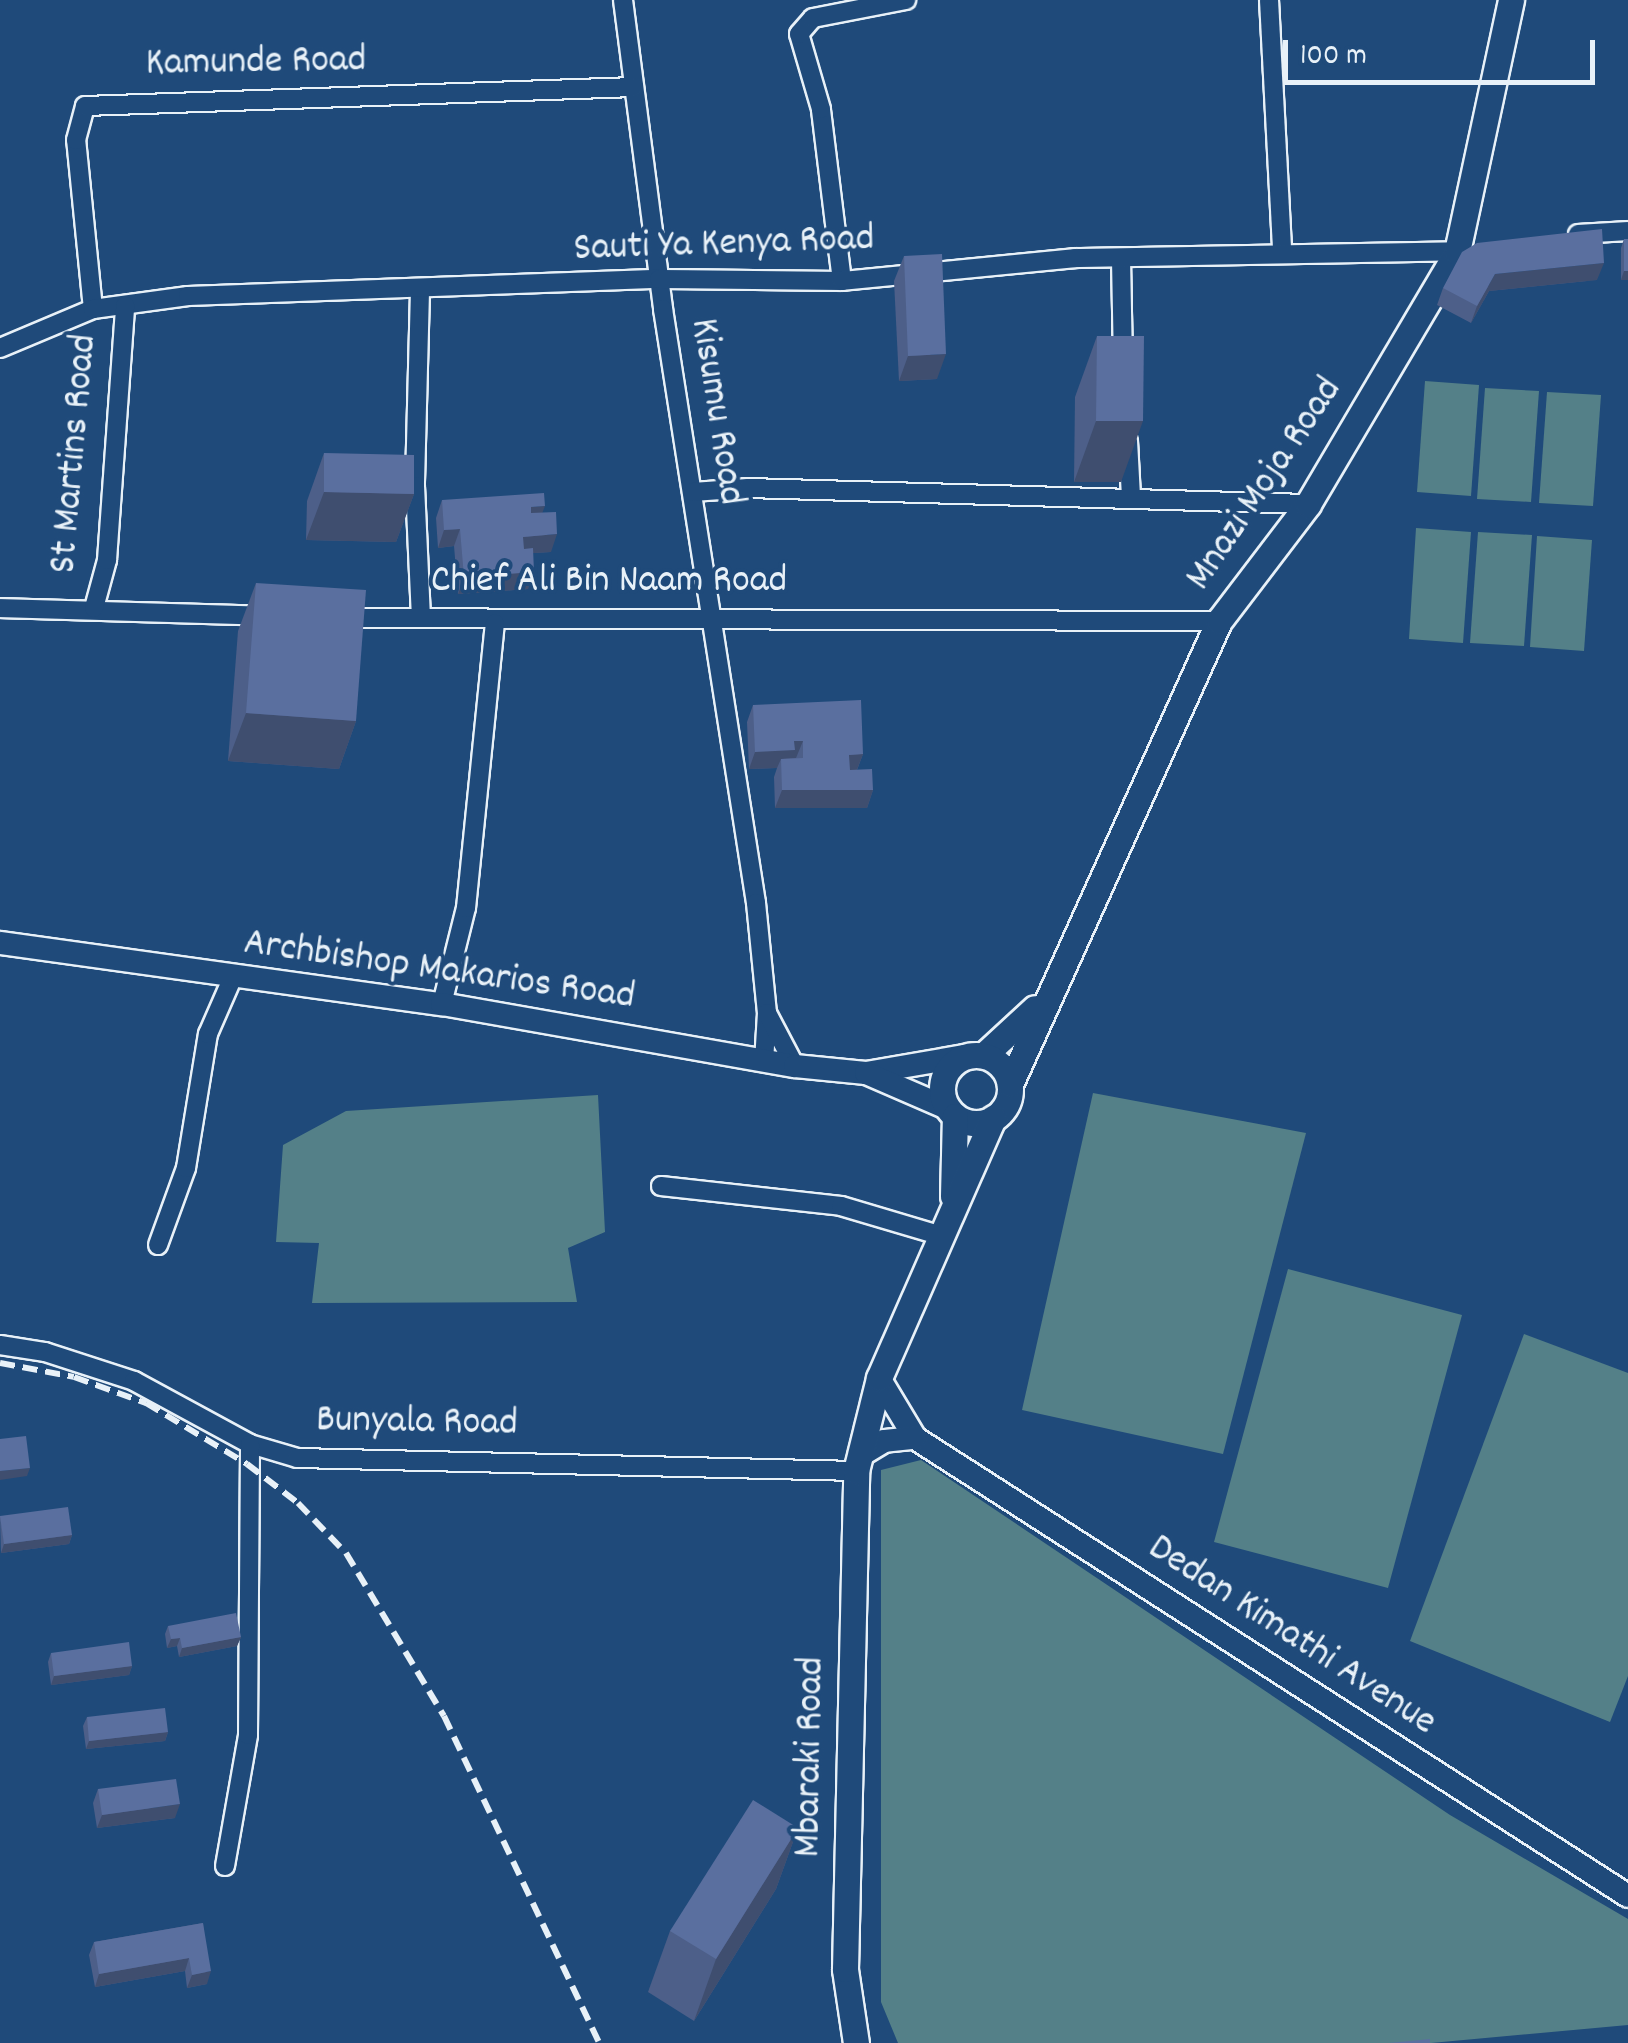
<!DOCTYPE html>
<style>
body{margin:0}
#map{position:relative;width:1628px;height:2043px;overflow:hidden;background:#1f4a7a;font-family:Dekko,sans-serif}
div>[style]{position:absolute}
.green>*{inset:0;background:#548088}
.roads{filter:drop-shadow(2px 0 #e8f1f8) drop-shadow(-2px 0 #e8f1f8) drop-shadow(0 2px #e8f1f8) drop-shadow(0 -2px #e8f1f8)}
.minor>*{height:18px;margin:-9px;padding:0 9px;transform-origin:9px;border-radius:9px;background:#1f4a7a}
.tertiary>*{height:22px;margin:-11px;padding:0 11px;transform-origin:11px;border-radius:11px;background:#1f4a7a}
.secondary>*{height:25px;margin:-12.5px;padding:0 12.5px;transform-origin:12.5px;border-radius:12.5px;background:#1f4a7a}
.secondary>.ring{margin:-12.5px;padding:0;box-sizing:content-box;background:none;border:25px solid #1f4a7a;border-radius:50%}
.rail>*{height:6px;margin-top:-3px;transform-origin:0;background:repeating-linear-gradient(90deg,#e8f1f8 0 15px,transparent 0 23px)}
.wall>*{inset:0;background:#4d5f89}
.shaded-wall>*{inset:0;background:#3f4e6f}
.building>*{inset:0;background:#5a6f9f}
span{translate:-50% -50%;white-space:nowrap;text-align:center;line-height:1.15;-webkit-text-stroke:8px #1f4a7a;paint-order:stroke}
.street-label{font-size:40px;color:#e8f1f8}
.scale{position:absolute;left:1283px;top:40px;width:312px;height:45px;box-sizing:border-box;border:5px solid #e8f1f8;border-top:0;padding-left:12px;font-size:30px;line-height:35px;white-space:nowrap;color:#e8f1f8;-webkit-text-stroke:8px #1f4a7a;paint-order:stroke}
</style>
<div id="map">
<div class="green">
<i style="clip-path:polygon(1425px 381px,1479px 385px,1471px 496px,1417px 492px)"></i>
<i style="clip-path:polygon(1485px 388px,1539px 391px,1531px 502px,1477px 499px)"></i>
<i style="clip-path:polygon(1547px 392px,1601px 395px,1593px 506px,1539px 503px)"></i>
<i style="clip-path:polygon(1416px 528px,1471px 532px,1463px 643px,1409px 639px)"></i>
<i style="clip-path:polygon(1478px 532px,1532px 535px,1524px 646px,1470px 643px)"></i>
<i style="clip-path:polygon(1537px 536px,1592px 540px,1584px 651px,1530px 647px)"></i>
<i style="clip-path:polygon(1093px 1093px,1306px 1133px,1223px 1454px,1022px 1410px)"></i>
<i style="clip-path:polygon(598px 1095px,605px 1232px,568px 1248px,577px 1302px,312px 1303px,319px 1243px,276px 1242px,283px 1145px,346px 1111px)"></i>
<i style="clip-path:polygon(1288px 1269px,1462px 1315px,1388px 1588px,1214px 1542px)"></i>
<i style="clip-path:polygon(1524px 1334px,1628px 1373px,1628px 1676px,1610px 1722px,1410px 1641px)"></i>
<i style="clip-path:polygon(921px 1460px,1450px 1815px,1628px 1919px,1628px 2025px,1431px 2043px,898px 2043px,881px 2002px,881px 1470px)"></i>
</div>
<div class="roads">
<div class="minor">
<i style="left:623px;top:0;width:312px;rotate:82.6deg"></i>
<i style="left:663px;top:309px;width:601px;rotate:81.1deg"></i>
<i style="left:756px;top:903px;width:111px;rotate:84.3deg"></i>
<i style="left:767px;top:1013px;width:49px;rotate:93.5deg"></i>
<i style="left:1269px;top:0;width:252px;rotate:87deg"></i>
<i style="left:1578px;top:234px;width:50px;rotate:-3.4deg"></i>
<i style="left:1121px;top:259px;width:101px;rotate:88.9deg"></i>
<i style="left:842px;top:281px;width:173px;rotate:-97deg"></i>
<i style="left:821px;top:109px;width:78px;rotate:-106.3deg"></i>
<i style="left:799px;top:34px;width:21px;rotate:-49deg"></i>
<i style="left:813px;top:18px;width:95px;rotate:-11deg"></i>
<i style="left:420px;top:291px;width:195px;rotate:91.5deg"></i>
<i style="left:415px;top:486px;width:132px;rotate:87.4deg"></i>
<i style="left:93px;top:309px;width:170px;rotate:-95.7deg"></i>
<i style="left:76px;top:140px;width:35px;rotate:-75deg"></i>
<i style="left:85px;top:106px;width:549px;rotate:-1.98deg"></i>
<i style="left:0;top:348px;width:101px;rotate:-22.8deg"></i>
<i style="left:93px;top:309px;width:96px;rotate:-7.8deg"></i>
<i style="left:188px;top:296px;width:471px;rotate:-2.1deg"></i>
<i style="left:659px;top:279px;width:183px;rotate:0.6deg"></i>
<i style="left:842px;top:281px;width:234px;rotate:-5.6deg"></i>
<i style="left:1075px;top:258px;width:388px;rotate:-1deg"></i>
<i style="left:1128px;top:441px;width:55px;rotate:86.9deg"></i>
<i style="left:693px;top:492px;width:55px;rotate:-4.2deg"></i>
<i style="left:748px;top:488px;width:560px;rotate:1.64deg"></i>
<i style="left:0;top:608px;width:264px;rotate:1.7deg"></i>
<i style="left:94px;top:608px;width:50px;rotate:-74.8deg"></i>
<i style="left:107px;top:560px;width:255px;rotate:-85.9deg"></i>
<i style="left:340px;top:618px;width:879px;rotate:0.2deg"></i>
<i style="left:442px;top:1004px;width:99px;rotate:-76deg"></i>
<i style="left:466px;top:908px;width:286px;rotate:-84.2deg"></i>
<i style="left:767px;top:1013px;width:60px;rotate:62.2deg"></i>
<i style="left:661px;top:1186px;width:181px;rotate:6.3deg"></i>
<i style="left:841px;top:1206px;width:105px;rotate:16.5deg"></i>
<i style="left:158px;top:1245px;width:82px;rotate:-70deg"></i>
<i style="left:186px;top:1168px;width:136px;rotate:-80.7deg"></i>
<i style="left:208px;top:1034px;width:60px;rotate:-66.4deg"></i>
<i style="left:0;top:1345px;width:46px;rotate:8.8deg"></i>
<i style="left:45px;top:1352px;width:94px;rotate:18deg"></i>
<i style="left:134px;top:1381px;width:132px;rotate:28.5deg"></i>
<i style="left:250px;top:1444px;width:49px;rotate:16.6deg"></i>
<i style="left:297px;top:1458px;width:559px;rotate:1.33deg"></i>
<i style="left:225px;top:1866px;width:133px;rotate:-80deg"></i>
<i style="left:248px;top:1735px;width:291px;rotate:-89.6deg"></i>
</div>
<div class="tertiary">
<i style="left:0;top:943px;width:446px;rotate:7.9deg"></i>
<i style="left:442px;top:1004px;width:358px;rotate:10deg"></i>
<i style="left:795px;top:1066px;width:71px;rotate:5.6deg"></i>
<i style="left:866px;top:1073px;width:99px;rotate:-9.8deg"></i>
<i style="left:866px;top:1073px;width:88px;rotate:23.4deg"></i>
<i style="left:879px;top:1378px;width:70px;rotate:59deg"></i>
<i style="left:915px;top:1438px;width:847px;rotate:32.71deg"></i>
<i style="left:861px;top:1455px;width:27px;rotate:-31deg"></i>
<i style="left:884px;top:1441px;width:31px;rotate:-6deg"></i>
</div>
<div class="secondary">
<i style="left:984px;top:1055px;width:69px;rotate:-42.7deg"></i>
<i class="ring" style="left:942px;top:1055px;width:43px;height:43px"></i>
<i style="left:1010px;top:1084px;width:508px;rotate:-65.71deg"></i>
<i style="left:1219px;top:621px;width:147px;rotate:-52.7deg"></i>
<i style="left:1308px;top:504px;width:293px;rotate:-59.4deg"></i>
<i style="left:1457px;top:252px;width:258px;rotate:-77.9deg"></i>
<i style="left:953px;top:1196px;width:80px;rotate:-88.6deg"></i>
<i style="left:856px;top:2043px;width:75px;rotate:-98.5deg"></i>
<i style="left:845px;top:1969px;width:498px;rotate:-88.7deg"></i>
<i style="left:856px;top:1471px;width:96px;rotate:-76.1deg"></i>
<i style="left:879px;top:1378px;width:284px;rotate:-66.3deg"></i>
</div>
</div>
<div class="rail">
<i style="left:0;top:1363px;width:75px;rotate:10.7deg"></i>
<i style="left:74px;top:1377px;width:77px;rotate:19.9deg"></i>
<i style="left:146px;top:1403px;width:118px;rotate:31.1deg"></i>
<i style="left:247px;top:1464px;width:64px;rotate:37.4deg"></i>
<i style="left:298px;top:1503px;width:69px;rotate:46.2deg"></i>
<i style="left:346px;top:1553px;width:190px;rotate:59deg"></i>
<i style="left:444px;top:1716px;width:362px;rotate:64.6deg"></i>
</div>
<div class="wall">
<i style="clip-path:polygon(1624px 239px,1628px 280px,1621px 280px,1621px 248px)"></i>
<i style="clip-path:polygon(904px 256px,937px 379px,899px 381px,894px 281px)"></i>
<i style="clip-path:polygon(1597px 280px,1489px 291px,1471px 323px,1437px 305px,1443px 288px)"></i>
<i style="clip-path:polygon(1097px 336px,1121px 482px,1074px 482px,1075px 397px)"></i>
<i style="clip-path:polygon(324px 453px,414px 494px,396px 542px,306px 540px,307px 501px)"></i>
<i style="clip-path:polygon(442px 500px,542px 513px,551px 552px,533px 553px,528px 589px,458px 594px,454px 546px,438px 548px,436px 518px)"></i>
<i style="clip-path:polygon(256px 583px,356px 721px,339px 769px,228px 761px,238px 631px)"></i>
<i style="clip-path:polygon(753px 705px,863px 754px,857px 770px,873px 790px,867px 808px,775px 808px,774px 777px,777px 768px,749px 769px,747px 722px)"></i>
<i style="clip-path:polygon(0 1516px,72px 1535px,69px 1544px,1px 1553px)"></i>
<i style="clip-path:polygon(168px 1626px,241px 1637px,237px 1646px,179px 1657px,177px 1646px,167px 1648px,165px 1634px)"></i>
<i style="clip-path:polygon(51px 1653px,132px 1666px,129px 1675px,51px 1685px,48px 1662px)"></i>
<i style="clip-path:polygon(87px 1717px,168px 1732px,165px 1741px,86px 1749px,83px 1726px)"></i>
<i style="clip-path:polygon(98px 1789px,175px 1818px,97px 1828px,93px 1803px)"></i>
<i style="clip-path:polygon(798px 1828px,776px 1889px,694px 2021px,648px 1992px,670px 1931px)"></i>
<i style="clip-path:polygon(203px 1923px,207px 1984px,187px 1988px,185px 1971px,95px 1987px,89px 1955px,94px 1942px)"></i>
</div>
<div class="shaded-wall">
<i style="clip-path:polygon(1604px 263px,1597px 280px,1489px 291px,1471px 323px,1477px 306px,1495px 274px)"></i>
<i style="clip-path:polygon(1624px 271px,1628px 271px,1628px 280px,1621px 280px)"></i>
<i style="clip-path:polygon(946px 354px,937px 379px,899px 381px,908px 356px)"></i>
<i style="clip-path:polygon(1096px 421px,1143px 421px,1121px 482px,1074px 482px)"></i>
<i style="clip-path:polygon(324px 492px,414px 494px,396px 542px,306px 540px)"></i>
<i style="clip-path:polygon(545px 506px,538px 524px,524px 524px,531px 507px)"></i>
<i style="clip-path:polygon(460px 529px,454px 546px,438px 548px,444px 530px)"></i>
<i style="clip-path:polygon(557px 534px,551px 552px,517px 554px,523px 537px)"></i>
<i style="clip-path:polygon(534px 572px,528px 589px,458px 594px,464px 577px)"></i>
<i style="clip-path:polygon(246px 713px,356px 721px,339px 769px,228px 761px)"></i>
<i style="clip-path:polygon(794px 741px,803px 741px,796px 758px,781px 759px,777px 768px,749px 769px,755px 752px)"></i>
<i style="clip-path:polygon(863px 754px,856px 772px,842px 772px,849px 755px)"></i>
<i style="clip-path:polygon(782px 790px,873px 790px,867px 808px,775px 808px)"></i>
<i style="clip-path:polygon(30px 1468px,27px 1476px,0 1480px,0 1471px)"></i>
<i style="clip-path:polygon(72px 1535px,69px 1544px,1px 1553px,4px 1544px)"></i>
<i style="clip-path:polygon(241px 1637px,237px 1646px,179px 1657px,182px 1648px)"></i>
<i style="clip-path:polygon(180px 1638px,177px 1646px,167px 1648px,171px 1639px)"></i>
<i style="clip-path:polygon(132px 1666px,129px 1675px,51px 1685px,54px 1676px)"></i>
<i style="clip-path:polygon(168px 1732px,165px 1741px,86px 1749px,89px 1741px)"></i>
<i style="clip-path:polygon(180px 1804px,175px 1818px,97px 1828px,102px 1815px)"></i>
<i style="clip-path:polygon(798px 1828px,776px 1889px,694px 2021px,716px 1959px)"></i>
<i style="clip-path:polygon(189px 1958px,185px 1971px,95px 1987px,99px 1974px)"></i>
<i style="clip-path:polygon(211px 1971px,207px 1984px,187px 1988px,192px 1975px)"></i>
</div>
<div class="building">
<i style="clip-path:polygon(1602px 229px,1604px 263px,1495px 274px,1477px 306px,1443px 288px,1462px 252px,1477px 243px)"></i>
<i style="clip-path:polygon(1624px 239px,1628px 239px,1628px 271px,1624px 271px)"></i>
<i style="clip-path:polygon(942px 254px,946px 354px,908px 356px,904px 256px)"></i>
<i style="clip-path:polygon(1097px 336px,1144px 336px,1143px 421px,1096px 421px)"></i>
<i style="clip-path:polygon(324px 453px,414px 455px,414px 494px,324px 492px)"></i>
<i style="clip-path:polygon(544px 493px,545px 506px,531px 507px,531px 513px,556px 512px,557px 534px,523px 537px,524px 549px,533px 548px,534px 572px,464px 577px,460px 529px,444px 530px,442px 500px)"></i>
<i style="clip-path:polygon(256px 583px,366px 590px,356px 721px,246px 713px)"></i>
<i style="clip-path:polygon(861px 700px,863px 754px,849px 755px,850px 770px,872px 769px,873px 790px,782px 790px,781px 759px,803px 758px,803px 741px,794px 741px,795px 750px,755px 752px,753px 705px)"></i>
<i style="clip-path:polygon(26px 1436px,30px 1468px,0 1471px,0 1439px)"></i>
<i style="clip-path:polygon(68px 1507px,72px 1535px,4px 1544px,0 1516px)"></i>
<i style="clip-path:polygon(236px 1613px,241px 1637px,182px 1648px,180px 1638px,171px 1639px,168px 1626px)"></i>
<i style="clip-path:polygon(129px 1642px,132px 1666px,54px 1676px,51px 1653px)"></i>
<i style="clip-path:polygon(165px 1708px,168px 1732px,89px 1741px,87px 1717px)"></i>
<i style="clip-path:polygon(176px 1779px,180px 1804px,102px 1815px,98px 1789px)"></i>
<i style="clip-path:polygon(753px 1800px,798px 1828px,716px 1959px,670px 1931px)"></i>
<i style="clip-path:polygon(203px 1923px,211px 1971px,192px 1975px,189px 1958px,99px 1974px,94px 1942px)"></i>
<i style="clip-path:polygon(1430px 2039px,1430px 2043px,1389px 2043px)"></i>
</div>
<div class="street-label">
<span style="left:256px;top:64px;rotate:-1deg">Kamunde Road</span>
<span style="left:724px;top:246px;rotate:-2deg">Sauti Ya Kenya Road</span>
<span style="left:715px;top:412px;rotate:81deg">Kisumu Road</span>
<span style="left:76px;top:454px;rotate:-85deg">St Martins Road</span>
<span style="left:1266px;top:485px;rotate:-56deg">Mnazi Moja Road</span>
<span style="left:609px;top:583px">Chief Ali Bin Naam Road</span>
<span style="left:439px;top:972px;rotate:8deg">Archbishop Makarios Road</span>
<span style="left:417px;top:1424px;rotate:1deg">Bunyala Road</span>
<span style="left:1291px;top:1637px;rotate:33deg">Dedan Kimathi Avenue</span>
<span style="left:812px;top:1757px;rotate:-89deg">Mbaraki Road</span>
</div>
<div class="scale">100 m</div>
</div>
